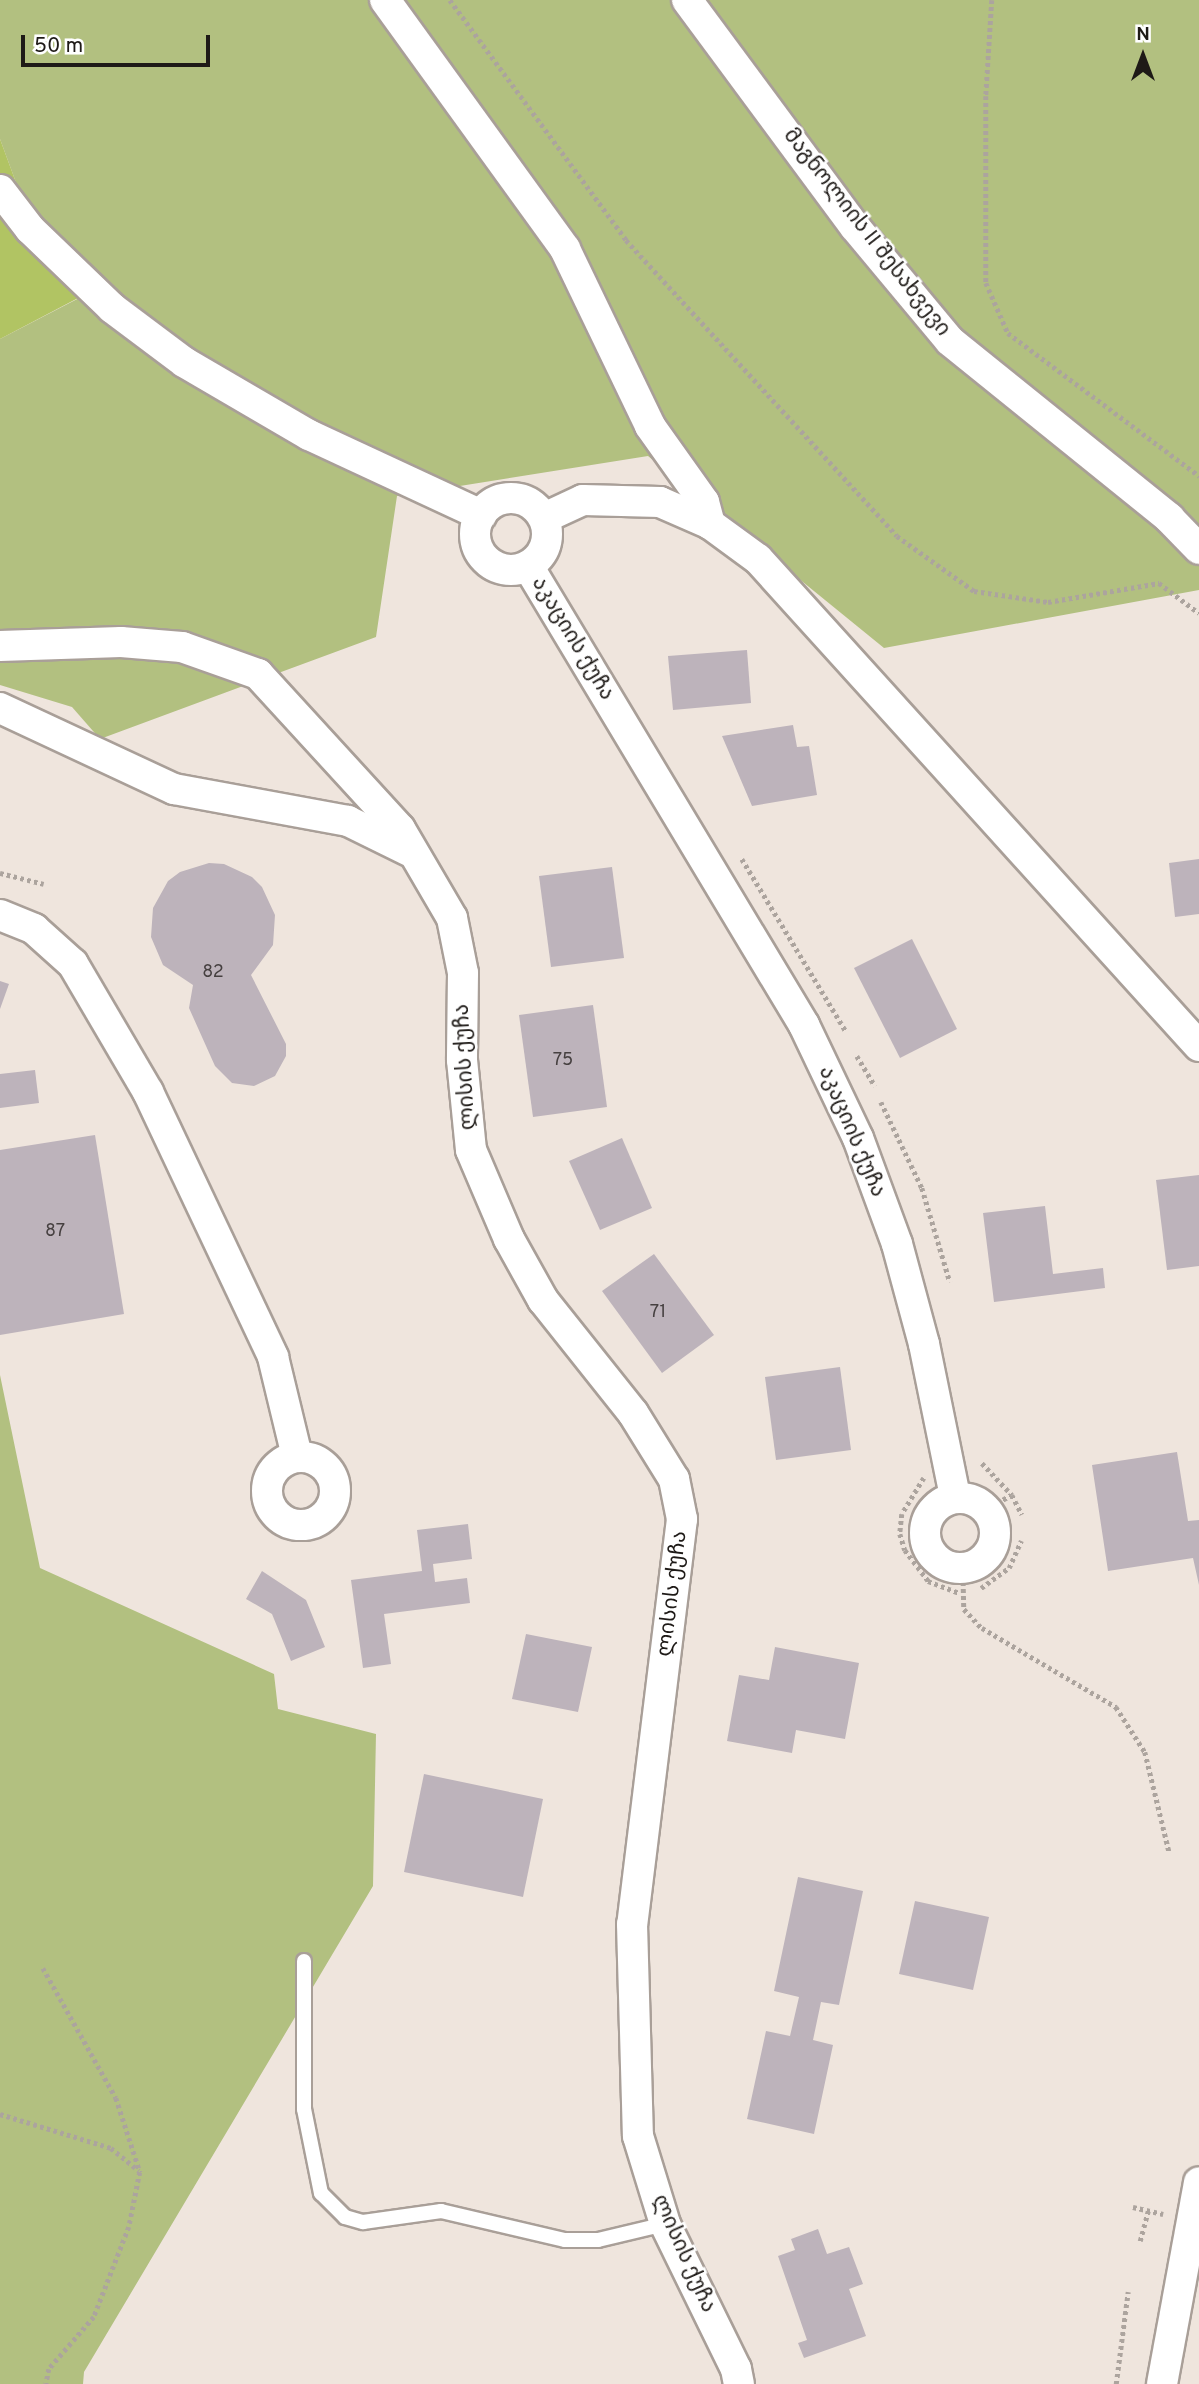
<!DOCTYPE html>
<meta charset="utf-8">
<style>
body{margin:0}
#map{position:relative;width:1199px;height:2384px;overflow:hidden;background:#efe5dd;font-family:Overpass,"Noto Sans Georgian",sans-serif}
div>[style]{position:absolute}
.green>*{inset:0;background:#b2c080}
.forest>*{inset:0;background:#b1c463}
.building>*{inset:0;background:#bdb3bb}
.path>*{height:4.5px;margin-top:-2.25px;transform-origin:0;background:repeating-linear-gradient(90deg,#aca49e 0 3.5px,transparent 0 7px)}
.roads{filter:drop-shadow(2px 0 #a99f98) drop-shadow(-2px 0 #a99f98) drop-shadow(0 2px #a99f98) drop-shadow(0 -2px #a99f98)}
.service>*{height:14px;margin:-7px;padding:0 7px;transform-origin:7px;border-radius:7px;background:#fff}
.minor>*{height:30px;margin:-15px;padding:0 15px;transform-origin:15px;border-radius:15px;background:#fff}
.minor>.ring{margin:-15px;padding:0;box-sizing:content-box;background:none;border:30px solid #fff;border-radius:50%}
span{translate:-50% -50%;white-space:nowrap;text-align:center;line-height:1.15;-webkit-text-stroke:5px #fff;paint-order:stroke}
.number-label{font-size:18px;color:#464040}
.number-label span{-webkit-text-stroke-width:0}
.street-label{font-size:21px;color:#1e1a17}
.north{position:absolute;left:1108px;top:21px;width:70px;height:70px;-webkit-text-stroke:5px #fff;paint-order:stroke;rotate:0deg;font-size:19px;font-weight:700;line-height:28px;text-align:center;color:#1e1a17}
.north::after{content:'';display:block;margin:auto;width:24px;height:32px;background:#1e1a17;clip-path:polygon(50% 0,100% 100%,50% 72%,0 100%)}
.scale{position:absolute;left:21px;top:35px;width:189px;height:32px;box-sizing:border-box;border:4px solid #1e1a17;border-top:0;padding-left:9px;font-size:21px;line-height:24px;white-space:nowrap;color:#1e1a17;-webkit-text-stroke:5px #fff;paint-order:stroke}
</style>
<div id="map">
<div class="green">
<i style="clip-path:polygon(0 0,1199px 0,1199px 590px,884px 648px,648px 456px,397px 496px,376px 637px,100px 739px,72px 707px,0 685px,0 339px,83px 296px,25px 207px,0 139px)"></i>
<i style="clip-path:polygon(0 1375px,40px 1568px,274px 1674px,278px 1709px,376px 1734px,373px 1886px,84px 2372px,83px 2384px,0 2384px)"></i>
</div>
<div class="forest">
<i style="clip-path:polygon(0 139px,25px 207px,80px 297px,0 339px)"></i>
</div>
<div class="building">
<i style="clip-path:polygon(747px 650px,751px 703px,673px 710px,668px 656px)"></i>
<i style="clip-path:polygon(793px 725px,797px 747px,809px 746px,817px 795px,752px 806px,722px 736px)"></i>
<i style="clip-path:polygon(1199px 859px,1199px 914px,1175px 917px,1169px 863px)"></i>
<i style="clip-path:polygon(209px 863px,224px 864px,252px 877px,262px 887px,275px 915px,273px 945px,251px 975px,286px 1044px,286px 1056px,275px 1076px,254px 1086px,232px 1083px,215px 1066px,189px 1008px,193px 985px,163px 965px,151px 937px,153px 908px,168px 881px,180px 872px)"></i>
<i style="clip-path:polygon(612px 867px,624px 958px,551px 967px,539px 876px)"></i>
<i style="clip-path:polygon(912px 939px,957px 1029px,900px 1058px,854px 968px)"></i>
<i style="clip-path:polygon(0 981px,9px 984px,0 1009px)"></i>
<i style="clip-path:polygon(593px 1005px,607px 1107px,533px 1117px,519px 1015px)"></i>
<i style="clip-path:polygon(35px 1070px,39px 1103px,0 1108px,0 1074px)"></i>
<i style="clip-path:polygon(95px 1135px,124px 1314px,0 1335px,0 1150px)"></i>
<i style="clip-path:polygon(622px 1138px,652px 1208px,600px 1230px,569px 1161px)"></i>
<i style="clip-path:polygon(1199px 1175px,1199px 1266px,1167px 1270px,1156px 1180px)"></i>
<i style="clip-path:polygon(1045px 1206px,1053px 1274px,1103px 1268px,1105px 1288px,994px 1302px,983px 1213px)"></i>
<i style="clip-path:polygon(654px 1254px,714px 1335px,662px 1373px,602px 1291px)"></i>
<i style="clip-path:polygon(840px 1367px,851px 1450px,776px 1460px,765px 1377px)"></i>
<i style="clip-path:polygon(1177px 1452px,1188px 1521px,1199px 1520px,1199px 1585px,1193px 1558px,1108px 1571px,1092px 1465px)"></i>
<i style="clip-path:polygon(468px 1524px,472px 1559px,433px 1564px,435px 1582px,467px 1578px,470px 1603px,384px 1614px,391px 1664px,363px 1668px,351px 1580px,422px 1571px,417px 1530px)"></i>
<i style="clip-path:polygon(262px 1571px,306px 1600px,325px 1647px,291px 1661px,272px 1614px,246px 1599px)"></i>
<i style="clip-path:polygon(526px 1634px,592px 1647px,578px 1712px,512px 1699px)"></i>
<i style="clip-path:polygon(775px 1647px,859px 1663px,845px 1739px,796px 1730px,792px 1753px,727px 1741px,739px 1675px,769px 1680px)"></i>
<i style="clip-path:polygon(424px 1774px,543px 1799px,523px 1897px,404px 1872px)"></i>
<i style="clip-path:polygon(798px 1877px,863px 1891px,839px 2005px,821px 2002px,813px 2040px,833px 2045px,814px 2134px,747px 2119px,766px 2031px,790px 2036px,799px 1997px,774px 1991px)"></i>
<i style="clip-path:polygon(915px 1901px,989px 1917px,973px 1990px,899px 1974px)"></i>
<i style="clip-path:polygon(818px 2229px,827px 2254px,849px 2247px,863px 2284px,849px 2289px,866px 2336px,804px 2358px,798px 2343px,807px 2340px,778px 2256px,795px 2250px,791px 2239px)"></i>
</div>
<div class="path">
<i style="left:450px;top:0;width:298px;rotate:53.7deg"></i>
<i style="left:626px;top:240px;width:401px;rotate:47.5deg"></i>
<i style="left:897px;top:536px;width:95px;rotate:35.5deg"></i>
<i style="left:974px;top:591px;width:75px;rotate:8.5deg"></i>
<i style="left:1048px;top:602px;width:113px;rotate:-9.7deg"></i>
<i style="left:1159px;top:583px;width:50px;rotate:36.9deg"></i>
<i style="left:992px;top:0;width:96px;rotate:93.6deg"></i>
<i style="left:986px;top:96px;width:187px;rotate:90deg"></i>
<i style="left:986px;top:283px;width:55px;rotate:66.3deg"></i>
<i style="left:1008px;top:333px;width:239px;rotate:36.8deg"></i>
<i style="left:742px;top:859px;width:200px;rotate:58.9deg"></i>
<i style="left:0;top:873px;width:45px;rotate:14deg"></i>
<i style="left:857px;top:1056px;width:35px;rotate:59deg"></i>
<i style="left:881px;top:1102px;width:95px;rotate:64.5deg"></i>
<i style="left:922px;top:1188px;width:98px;rotate:73.4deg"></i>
<i style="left:982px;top:1463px;width:44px;rotate:46.8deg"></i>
<i style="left:1012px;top:1495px;width:22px;rotate:63deg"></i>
<i style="left:924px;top:1478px;width:42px;rotate:121.4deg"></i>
<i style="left:902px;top:1514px;width:20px;rotate:96deg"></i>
<i style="left:900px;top:1534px;width:17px;rotate:73deg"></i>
<i style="left:905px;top:1550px;width:39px;rotate:53deg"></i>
<i style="left:928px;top:1581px;width:34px;rotate:21deg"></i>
<i style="left:997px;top:1503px;width:16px;rotate:-30deg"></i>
<i style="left:963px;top:1568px;width:41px;rotate:88.6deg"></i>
<i style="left:964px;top:1609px;width:26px;rotate:47deg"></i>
<i style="left:982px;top:1628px;width:156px;rotate:30.5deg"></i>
<i style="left:1116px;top:1707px;width:54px;rotate:57.2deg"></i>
<i style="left:1145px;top:1752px;width:102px;rotate:76.4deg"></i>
<i style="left:981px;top:1588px;width:34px;rotate:-36deg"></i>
<i style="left:1009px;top:1568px;width:30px;rotate:-66deg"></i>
<i style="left:43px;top:1968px;width:149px;rotate:60.7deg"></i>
<i style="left:116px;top:2098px;width:78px;rotate:72deg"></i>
<i style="left:140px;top:2172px;width:56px;rotate:101.3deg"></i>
<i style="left:129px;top:2227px;width:97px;rotate:111.3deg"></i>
<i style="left:94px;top:2317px;width:69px;rotate:130.9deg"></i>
<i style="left:49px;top:2369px;width:15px;rotate:101deg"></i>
<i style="left:0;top:2114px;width:116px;rotate:17deg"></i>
<i style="left:111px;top:2148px;width:36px;rotate:39deg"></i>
<i style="left:1133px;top:2207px;width:31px;rotate:13deg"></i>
<i style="left:1140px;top:2241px;width:31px;rotate:-75deg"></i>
<i style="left:1116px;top:2384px;width:93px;rotate:-82.6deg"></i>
</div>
<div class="roads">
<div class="service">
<i style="left:304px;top:1961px;width:148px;rotate:90deg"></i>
<i style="left:304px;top:2109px;width:86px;rotate:78.6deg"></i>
<i style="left:321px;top:2193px;width:34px;rotate:45deg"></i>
<i style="left:345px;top:2217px;width:19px;rotate:16deg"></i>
<i style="left:363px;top:2222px;width:79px;rotate:-8deg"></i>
<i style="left:441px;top:2211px;width:127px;rotate:13.2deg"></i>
<i style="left:565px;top:2240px;width:33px"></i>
<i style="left:598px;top:2240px;width:69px;rotate:-13.4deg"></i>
</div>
<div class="minor">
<i style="left:385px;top:0;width:307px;rotate:54.1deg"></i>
<i style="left:565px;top:249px;width:196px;rotate:64.3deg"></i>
<i style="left:650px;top:426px;width:93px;rotate:54.6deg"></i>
<i style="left:704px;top:502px;width:23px;rotate:75deg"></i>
<i style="left:687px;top:0;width:282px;rotate:53.5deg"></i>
<i style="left:855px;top:227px;width:148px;rotate:50.2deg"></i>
<i style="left:950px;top:341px;width:282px;rotate:38.9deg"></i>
<i style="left:1169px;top:518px;width:43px;rotate:45.9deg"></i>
<i style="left:0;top:190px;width:49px;rotate:52.4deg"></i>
<i style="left:30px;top:229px;width:114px;rotate:43.9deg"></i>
<i style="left:112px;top:308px;width:90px;rotate:36.9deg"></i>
<i style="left:184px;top:362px;width:145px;rotate:30.3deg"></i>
<i style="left:309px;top:435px;width:190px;rotate:24.9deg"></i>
<i class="ring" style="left:475px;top:498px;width:42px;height:42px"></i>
<i style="left:544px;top:518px;width:43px;rotate:-24.8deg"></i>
<i style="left:583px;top:500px;width:77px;rotate:1.5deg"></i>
<i style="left:660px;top:502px;width:55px;rotate:23.7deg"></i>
<i style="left:710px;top:524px;width:59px;rotate:36.1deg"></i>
<i style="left:758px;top:559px;width:657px;rotate:47.84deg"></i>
<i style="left:528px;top:566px;width:536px;rotate:58.98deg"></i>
<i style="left:804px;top:1025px;width:125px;rotate:64.5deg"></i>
<i style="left:858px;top:1138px;width:113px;rotate:69.8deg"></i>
<i style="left:897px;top:1244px;width:104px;rotate:74.9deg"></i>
<i style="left:924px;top:1344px;width:156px;rotate:78.5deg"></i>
<i style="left:0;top:646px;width:121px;rotate:-1.9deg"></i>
<i style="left:121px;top:642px;width:61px;rotate:4.7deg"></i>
<i style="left:182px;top:647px;width:81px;rotate:19.6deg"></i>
<i style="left:258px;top:674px;width:210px;rotate:47.5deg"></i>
<i style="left:400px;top:829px;width:103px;rotate:59.7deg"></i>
<i style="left:452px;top:918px;width:56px;rotate:78.7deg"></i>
<i style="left:463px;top:973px;width:87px;rotate:90.7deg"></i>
<i style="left:462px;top:1060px;width:90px;rotate:84.3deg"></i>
<i style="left:471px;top:1150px;width:97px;rotate:66.9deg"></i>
<i style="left:509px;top:1239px;width:70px;rotate:60.9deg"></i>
<i style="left:543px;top:1300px;width:144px;rotate:51.5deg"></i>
<i style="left:633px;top:1413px;width:78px;rotate:58.2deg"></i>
<i style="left:674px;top:1479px;width:41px;rotate:78.7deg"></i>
<i style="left:682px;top:1519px;width:408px;rotate:97deg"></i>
<i style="left:632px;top:1924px;width:212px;rotate:88.4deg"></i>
<i style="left:638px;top:2136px;width:92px;rotate:72.9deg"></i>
<i style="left:665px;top:2224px;width:161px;rotate:63.9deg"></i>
<i style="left:736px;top:2369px;width:15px;rotate:79deg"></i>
<i style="left:0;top:708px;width:192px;rotate:25deg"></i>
<i style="left:174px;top:789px;width:177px;rotate:10.4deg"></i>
<i style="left:348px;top:821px;width:68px;rotate:26.2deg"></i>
<i style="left:0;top:915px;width:37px;rotate:22deg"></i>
<i style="left:34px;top:929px;width:52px;rotate:41.9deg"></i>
<i style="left:73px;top:964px;width:148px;rotate:59.6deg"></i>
<i style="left:148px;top:1092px;width:293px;rotate:64.7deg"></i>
<i style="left:273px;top:1357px;width:102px;rotate:76.4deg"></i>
<i class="ring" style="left:267px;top:1457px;width:38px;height:38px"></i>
<i class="ring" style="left:925px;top:1498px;width:40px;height:40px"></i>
<i style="left:1162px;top:2384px;width:205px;rotate:-79.6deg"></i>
</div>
</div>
<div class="number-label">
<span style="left:213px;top:973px">82</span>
<span style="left:563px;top:1061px">75</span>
<span style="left:55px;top:1232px">87</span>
<span style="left:658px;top:1313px">71</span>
</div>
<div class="street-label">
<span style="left:866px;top:233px;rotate:52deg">მაგნოლიის II შესახვევი</span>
<span style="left:572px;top:639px;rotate:59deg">აკაციის ქუჩა</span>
<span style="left:466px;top:1067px;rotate:-93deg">ლისის ქუჩა</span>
<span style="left:851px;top:1132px;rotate:67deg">აკაციის ქუჩა</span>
<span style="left:673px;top:1594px;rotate:-83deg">ლისის ქუჩა</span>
<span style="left:683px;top:2254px;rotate:66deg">ლისის ქუჩა</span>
</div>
<div class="north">N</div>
<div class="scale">50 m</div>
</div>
